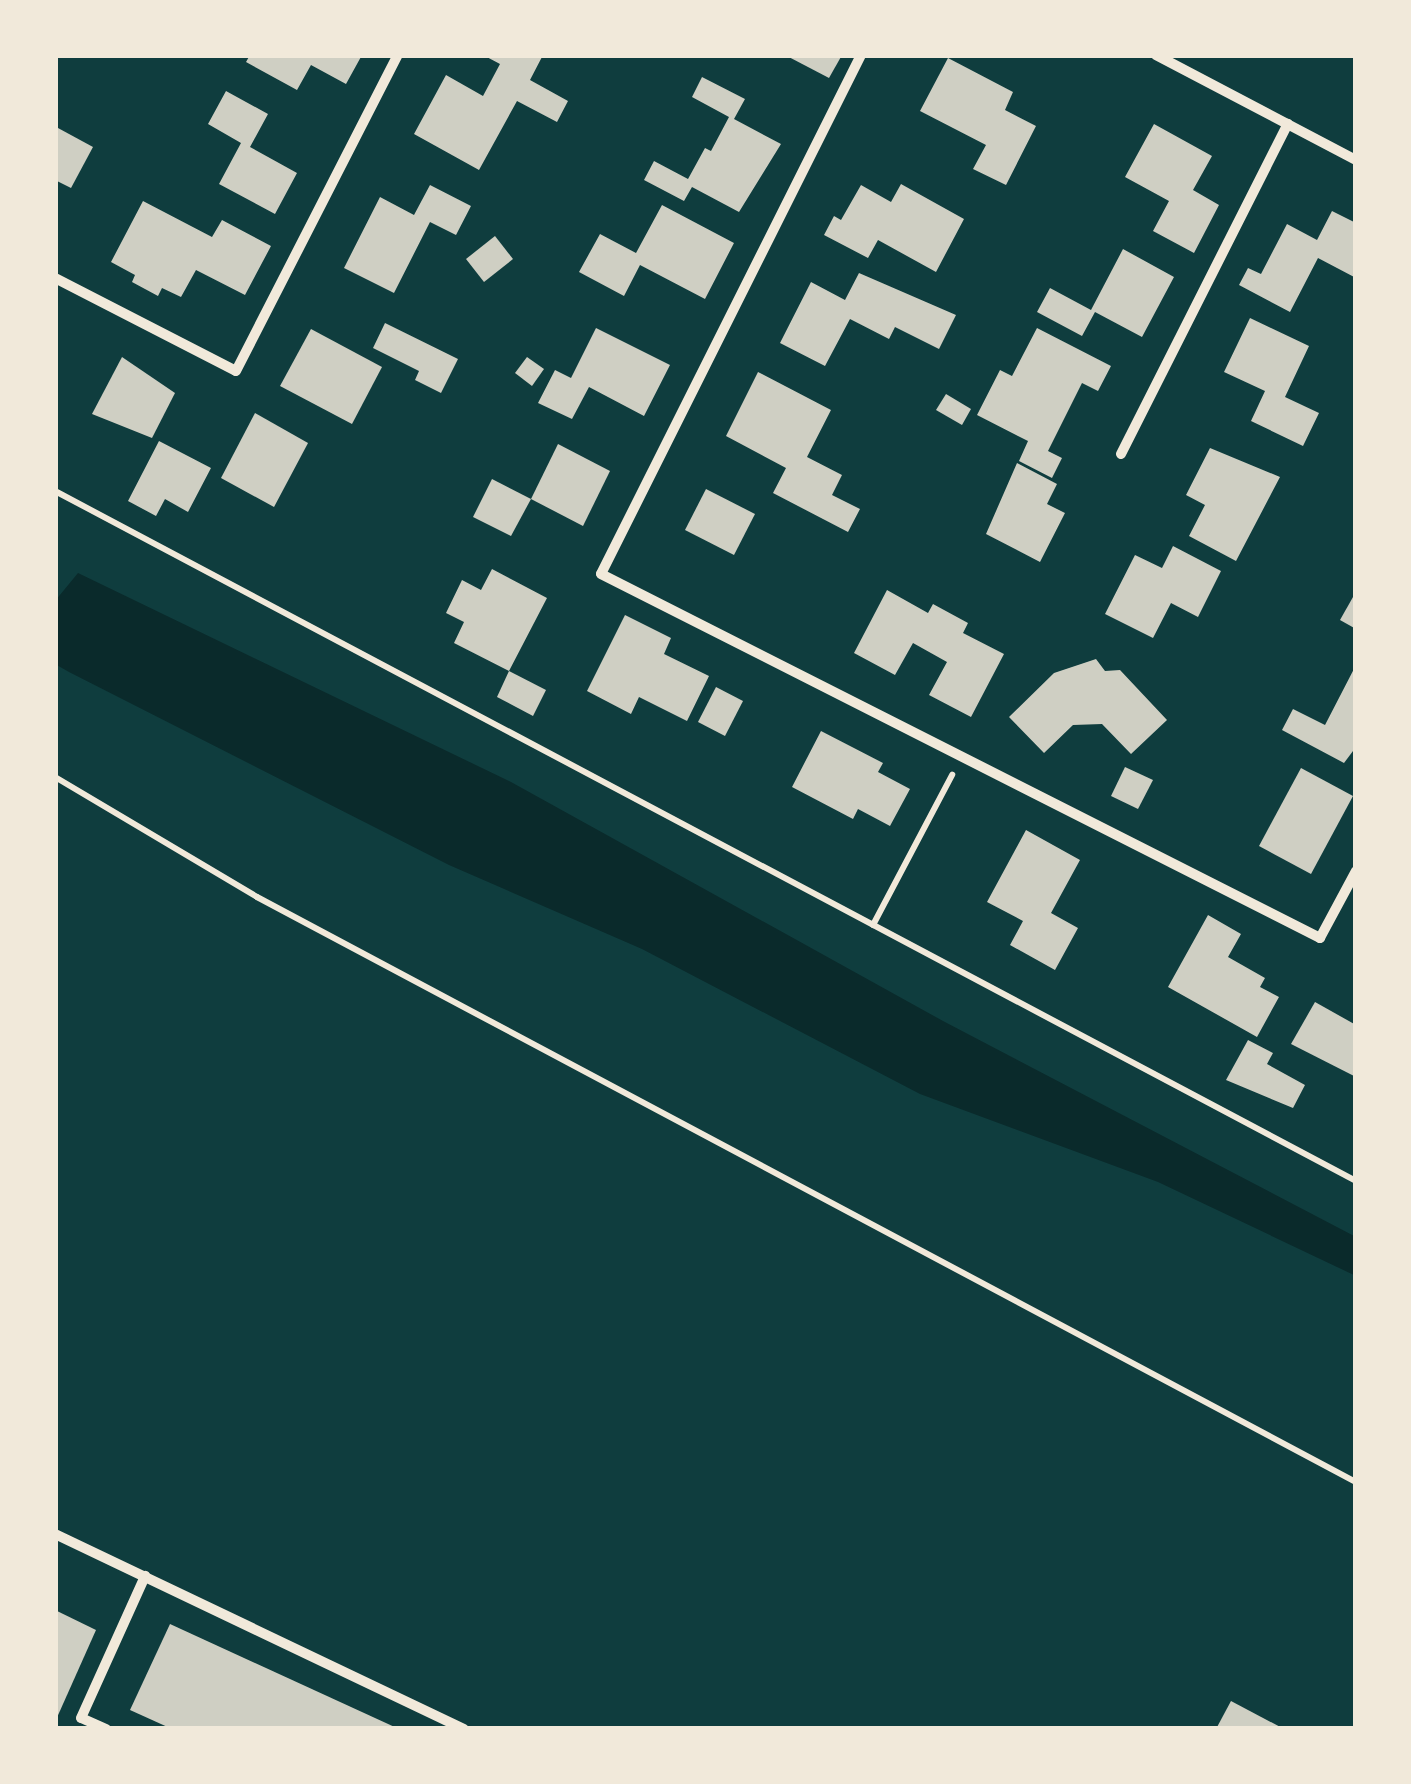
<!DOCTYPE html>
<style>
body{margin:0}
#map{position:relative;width:1411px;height:1784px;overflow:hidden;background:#0f3d3e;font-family:Overpass,sans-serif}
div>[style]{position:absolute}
.water>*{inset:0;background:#0a2a2b}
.building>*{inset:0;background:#cfcfc3}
.path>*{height:6px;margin:-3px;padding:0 3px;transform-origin:3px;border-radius:3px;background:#f1e9da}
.minor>*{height:10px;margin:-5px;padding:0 5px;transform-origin:5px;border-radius:5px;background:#f1e9da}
span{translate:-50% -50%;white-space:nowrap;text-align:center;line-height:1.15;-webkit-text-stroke:10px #f1e9da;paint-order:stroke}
.frame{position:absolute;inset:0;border:58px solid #f1e9da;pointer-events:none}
</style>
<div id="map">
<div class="water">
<i style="clip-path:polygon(78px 573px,511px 782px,943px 1021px,1356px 1237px,1356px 1276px,1158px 1182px,920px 1094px,642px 949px,449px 865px,69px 672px,55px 664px,55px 601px)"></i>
</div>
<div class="building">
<i style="clip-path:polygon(250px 55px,362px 55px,346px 84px,311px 65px,297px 90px,246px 62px)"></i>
<i style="clip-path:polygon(483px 55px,543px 55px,530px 80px,568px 101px,557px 122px,517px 101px,479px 170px,414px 134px,446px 75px,483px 96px,500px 64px)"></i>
<i style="clip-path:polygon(785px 55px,842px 55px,829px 78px)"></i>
<i style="clip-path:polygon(948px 58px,1013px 92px,1005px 110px,1036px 126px,1006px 185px,973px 169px,986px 145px,920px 111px)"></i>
<i style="clip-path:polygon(702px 77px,745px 99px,734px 119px,781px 144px,739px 212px,692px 187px,684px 201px,644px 180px,654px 161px,688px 179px,705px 148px,711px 151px,729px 117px,692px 97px)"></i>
<i style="clip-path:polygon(226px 91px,268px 114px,250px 147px,297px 173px,275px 214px,219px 184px,241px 143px,208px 124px)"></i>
<i style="clip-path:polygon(1154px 124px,1212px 156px,1193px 190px,1219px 205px,1194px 253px,1153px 231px,1169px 201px,1125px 177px)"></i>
<i style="clip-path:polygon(58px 128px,93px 147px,71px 188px,55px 180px)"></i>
<i style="clip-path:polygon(901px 184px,964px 219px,936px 272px,878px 240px,868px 258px,824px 235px,834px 216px,841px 220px,861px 185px,891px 202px)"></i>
<i style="clip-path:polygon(430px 185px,471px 206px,456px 235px,430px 222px,394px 293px,344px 268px,380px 197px,414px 215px)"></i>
<i style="clip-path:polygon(143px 201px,212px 237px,222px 220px,271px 246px,245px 295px,196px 270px,181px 297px,162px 288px,158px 296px,132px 282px,135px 275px,111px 262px)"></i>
<i style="clip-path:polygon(662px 205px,734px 243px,705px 299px,640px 265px,624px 296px,579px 272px,600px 234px,636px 253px)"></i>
<i style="clip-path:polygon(1332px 211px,1356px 223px,1356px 278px,1318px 258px,1290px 312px,1239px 285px,1248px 268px,1261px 274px,1287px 224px,1317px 240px)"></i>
<i style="clip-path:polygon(495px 236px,513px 259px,484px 282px,466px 259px)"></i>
<i style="clip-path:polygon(1123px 249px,1174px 277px,1142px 337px,1095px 312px,1082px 336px,1037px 312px,1050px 288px,1091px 310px)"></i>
<i style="clip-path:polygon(859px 273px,956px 315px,939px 349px,895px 327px,889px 339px,850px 319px,825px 366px,780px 343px,811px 282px,845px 300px)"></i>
<i style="clip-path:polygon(1250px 318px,1309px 346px,1285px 397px,1319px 413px,1303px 446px,1251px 421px,1265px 391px,1224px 372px)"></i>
<i style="clip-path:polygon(385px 323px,458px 359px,441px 393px,415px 380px,419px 371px,373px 348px)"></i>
<i style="clip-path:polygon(596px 328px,670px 365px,644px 416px,589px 387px,572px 419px,538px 403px,555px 370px,571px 378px)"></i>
<i style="clip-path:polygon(1037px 328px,1111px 366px,1098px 391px,1082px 383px,1048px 451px,1062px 458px,1052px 478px,1019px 461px,1028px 441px,977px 415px,1000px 370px,1012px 376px)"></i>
<i style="clip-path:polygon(311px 329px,382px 367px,352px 424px,280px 386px)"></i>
<i style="clip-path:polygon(122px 357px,175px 393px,152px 438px,92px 414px)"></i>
<i style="clip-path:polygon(527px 357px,544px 369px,532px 386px,515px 373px)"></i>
<i style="clip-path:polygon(758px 372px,831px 410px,807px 457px,842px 475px,832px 495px,860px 509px,848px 532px,773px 493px,786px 468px,726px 436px)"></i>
<i style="clip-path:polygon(946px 394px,971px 409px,962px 425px,936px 410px)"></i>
<i style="clip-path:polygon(255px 413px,308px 443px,274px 507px,221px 478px)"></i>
<i style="clip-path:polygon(159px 441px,211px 468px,188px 512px,165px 499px,156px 516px,128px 501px)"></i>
<i style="clip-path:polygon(558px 444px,610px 471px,583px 526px,531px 499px)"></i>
<i style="clip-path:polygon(1210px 448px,1280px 477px,1236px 561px,1189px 536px,1205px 505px,1186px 495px)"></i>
<i style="clip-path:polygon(1017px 463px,1057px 484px,1047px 504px,1065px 513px,1040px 562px,986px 534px)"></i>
<i style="clip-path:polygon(492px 479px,531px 499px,511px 536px,473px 517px)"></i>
<i style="clip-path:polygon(706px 489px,755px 514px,734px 555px,685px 530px)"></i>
<i style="clip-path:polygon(1173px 546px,1221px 571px,1198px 617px,1171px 603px,1153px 638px,1105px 614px,1135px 555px,1162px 568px)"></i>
<i style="clip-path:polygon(492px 569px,547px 598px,509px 671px,454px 643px,464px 622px,446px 613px,462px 580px,481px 590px)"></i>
<i style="clip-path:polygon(887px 590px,928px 613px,933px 604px,968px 623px,963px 633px,1004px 654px,971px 717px,929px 695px,947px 662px,913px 643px,895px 675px,854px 653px)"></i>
<i style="clip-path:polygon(1353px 597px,1356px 599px,1356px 629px,1340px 620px)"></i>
<i style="clip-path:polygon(625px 615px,671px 638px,664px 654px,709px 676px,687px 721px,639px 697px,631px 714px,587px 691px)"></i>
<i style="clip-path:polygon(1096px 659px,1105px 671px,1120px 670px,1167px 720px,1131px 754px,1102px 724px,1073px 725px,1044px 753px,1009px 717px,1054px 673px)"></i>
<i style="clip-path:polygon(1356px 665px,1356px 747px,1344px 763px,1282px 730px,1293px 709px,1325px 725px)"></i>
<i style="clip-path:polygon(509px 671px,546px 690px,533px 716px,497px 697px)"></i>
<i style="clip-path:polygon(716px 687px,743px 701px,725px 736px,698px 722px)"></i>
<i style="clip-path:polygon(821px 731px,883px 763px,878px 772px,910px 789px,890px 826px,858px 809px,853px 819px,792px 787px)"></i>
<i style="clip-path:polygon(1125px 767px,1153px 780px,1138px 809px,1111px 796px)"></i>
<i style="clip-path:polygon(1301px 768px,1353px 796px,1311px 874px,1259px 846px)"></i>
<i style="clip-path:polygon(1026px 830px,1080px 860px,1051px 913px,1078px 928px,1055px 970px,1010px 945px,1023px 921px,987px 902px)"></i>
<i style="clip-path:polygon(1208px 915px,1241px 934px,1228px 957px,1265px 978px,1260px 987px,1279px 997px,1257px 1037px,1168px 987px)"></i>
<i style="clip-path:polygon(1315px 1002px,1356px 1025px,1356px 1077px,1291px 1044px)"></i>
<i style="clip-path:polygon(1248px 1040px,1273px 1053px,1267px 1064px,1305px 1085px,1293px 1108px,1226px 1080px)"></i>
<i style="clip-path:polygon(55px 1610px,96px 1630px,55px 1722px)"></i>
<i style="clip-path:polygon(170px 1624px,399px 1729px,172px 1729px,130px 1710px)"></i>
<i style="clip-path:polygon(1231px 1701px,1284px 1729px,1216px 1729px)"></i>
</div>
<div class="path">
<i style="left:55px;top:491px;width:1473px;rotate:27.94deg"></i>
<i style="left:55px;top:777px;width:235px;rotate:30.7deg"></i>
<i style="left:257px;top:897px;width:1245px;rotate:28.03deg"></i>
<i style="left:873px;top:925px;width:170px;rotate:-62.2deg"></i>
</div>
<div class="minor">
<i style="left:861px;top:55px;width:580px;rotate:116.61deg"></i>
<i style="left:601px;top:574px;width:806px;rotate:26.85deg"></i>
<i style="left:1320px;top:938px;width:76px;rotate:-61.8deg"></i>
<i style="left:1156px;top:55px;width:226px;rotate:27.7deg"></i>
<i style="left:55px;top:278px;width:203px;rotate:27.2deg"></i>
<i style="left:236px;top:371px;width:355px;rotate:-62.9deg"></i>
<i style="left:1121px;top:454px;width:370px;rotate:-63.2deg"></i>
<i style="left:55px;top:1534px;width:453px;rotate:25.5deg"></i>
<i style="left:106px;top:1729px;width:27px;rotate:-156deg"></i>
<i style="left:81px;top:1718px;width:156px;rotate:-65.7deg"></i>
</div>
<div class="frame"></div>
</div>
